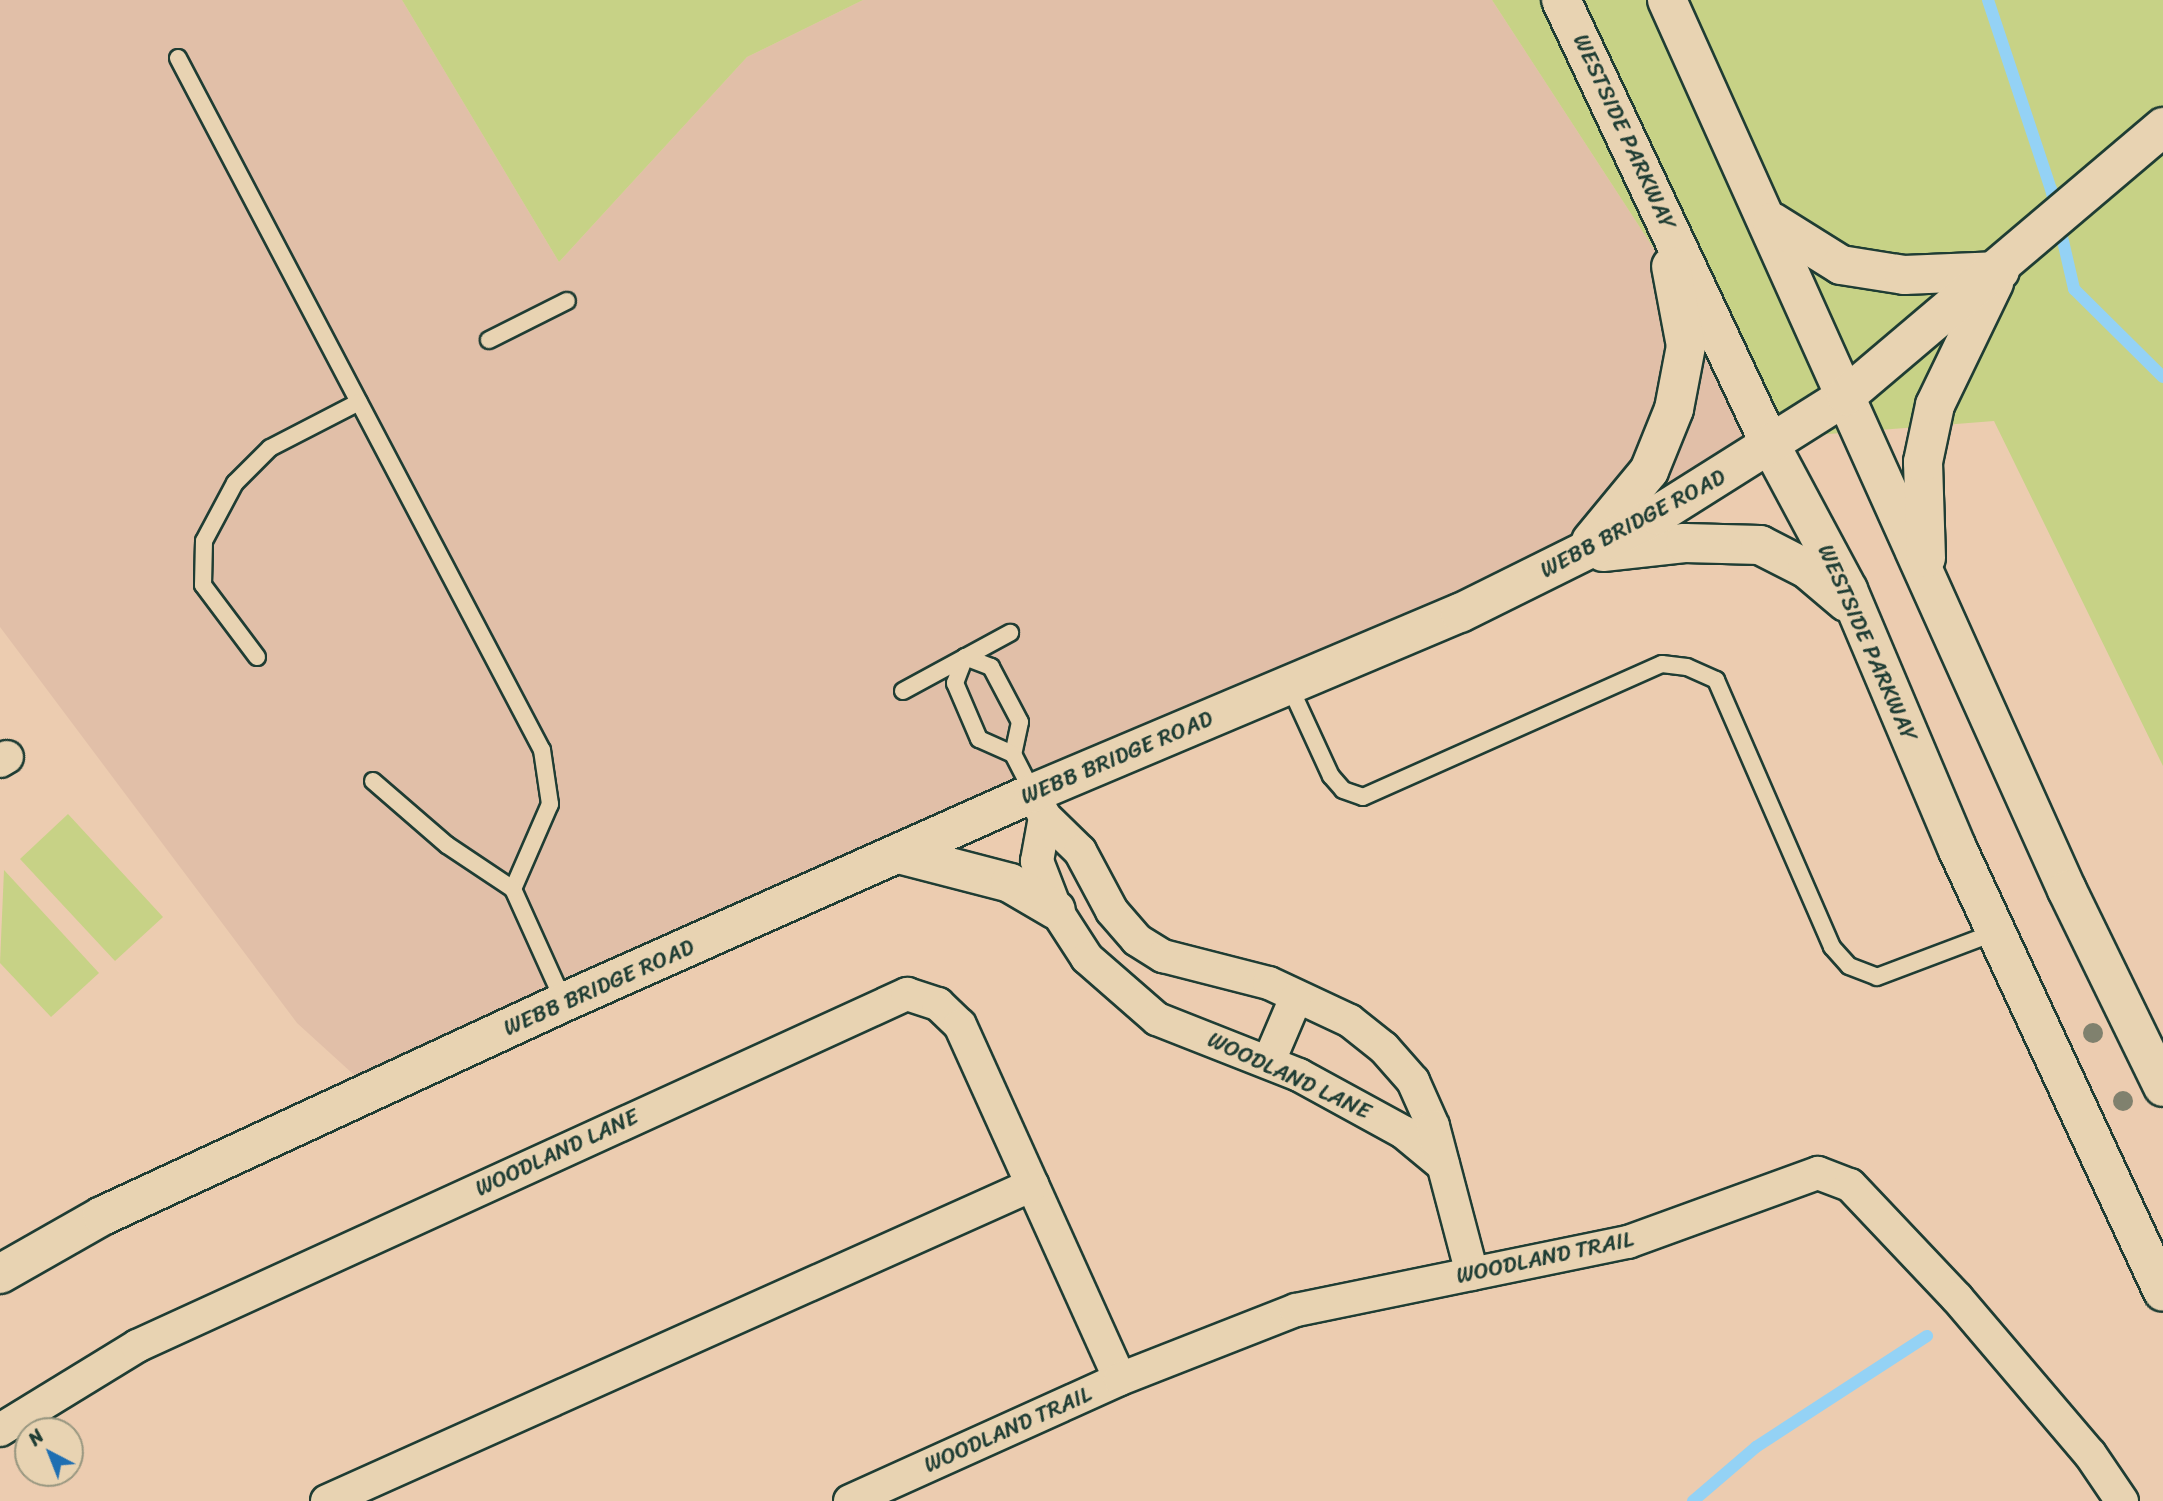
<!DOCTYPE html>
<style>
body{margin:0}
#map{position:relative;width:2163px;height:1501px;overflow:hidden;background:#ecccb0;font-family:Sriracha,sans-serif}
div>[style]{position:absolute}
.built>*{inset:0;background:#e1bfa8}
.green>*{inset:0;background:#c7d286}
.stream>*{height:12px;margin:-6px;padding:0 6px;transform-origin:6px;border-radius:6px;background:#94d2f5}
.roads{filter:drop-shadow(2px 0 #1f3d34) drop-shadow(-2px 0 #1f3d34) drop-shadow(0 2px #1f3d34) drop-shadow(0 -2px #1f3d34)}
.lane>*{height:16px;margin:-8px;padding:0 8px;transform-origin:8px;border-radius:8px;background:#e8d3b2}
.street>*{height:32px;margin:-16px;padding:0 16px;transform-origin:16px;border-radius:16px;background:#e8d3b2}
.secondary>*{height:38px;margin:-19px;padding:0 19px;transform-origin:19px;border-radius:19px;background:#e8d3b2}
.trees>*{width:20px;height:20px;margin:-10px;border-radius:50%;background:#80816e}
span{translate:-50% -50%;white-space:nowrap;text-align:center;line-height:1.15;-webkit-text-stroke:5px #e8d3b2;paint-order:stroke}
.street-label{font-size:23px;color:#1f3d34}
.north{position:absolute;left:14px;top:1417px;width:70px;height:70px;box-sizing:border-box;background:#e8d3b2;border:2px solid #989780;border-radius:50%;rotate:318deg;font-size:19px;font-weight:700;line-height:28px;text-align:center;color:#1f3d34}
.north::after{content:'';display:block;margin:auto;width:24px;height:32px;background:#1f6fb2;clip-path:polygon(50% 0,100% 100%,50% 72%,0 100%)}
</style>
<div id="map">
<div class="built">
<i style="clip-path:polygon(0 0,402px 0,559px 262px,747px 57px,863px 0,1492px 0,1777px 438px,1503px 574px,375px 1094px,297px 1023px,0 627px)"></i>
</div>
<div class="green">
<i style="clip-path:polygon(402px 0,863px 0,747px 57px,559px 262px)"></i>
<i style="clip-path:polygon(1492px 0,2163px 0,2163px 766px,1994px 421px,1777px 438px)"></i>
<i style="clip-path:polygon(68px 814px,163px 917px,115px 961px,20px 859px)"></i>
<i style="clip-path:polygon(4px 870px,99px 973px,51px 1017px,0 963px)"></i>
</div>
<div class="stream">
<i style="left:1988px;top:0;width:199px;rotate:71.6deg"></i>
<i style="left:2051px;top:189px;width:103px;rotate:77deg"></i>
<i style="left:2074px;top:289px;width:125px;rotate:44.7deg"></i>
<i style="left:1693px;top:1501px;width:83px;rotate:-40.6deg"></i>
<i style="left:1756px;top:1447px;width:204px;rotate:-33deg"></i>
</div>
<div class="roads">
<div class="lane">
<i style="left:178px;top:58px;width:782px;rotate:62.26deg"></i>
<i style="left:542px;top:750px;width:55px;rotate:81.6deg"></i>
<i style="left:550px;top:804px;width:93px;rotate:113.5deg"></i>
<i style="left:513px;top:889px;width:124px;rotate:65.7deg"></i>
<i style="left:489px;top:340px;width:87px;rotate:-26.6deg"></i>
<i style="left:257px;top:657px;width:90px;rotate:-126.9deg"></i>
<i style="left:203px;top:585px;width:44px;rotate:-88.7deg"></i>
<i style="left:204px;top:541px;width:66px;rotate:-61.9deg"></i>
<i style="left:235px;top:483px;width:49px;rotate:-45deg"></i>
<i style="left:270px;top:448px;width:100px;rotate:-27.3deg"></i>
<i style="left:965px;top:657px;width:28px;rotate:21deg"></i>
<i style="left:991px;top:667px;width:62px;rotate:62.2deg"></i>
<i style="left:1020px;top:722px;width:33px;rotate:102deg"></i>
<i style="left:1013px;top:754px;width:44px;rotate:62.9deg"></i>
<i style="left:965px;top:657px;width:28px;rotate:111deg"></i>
<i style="left:955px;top:683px;width:61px;rotate:66.8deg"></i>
<i style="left:979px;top:739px;width:37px;rotate:24deg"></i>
<i style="left:1290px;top:687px;width:98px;rotate:65.3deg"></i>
<i style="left:1331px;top:776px;width:18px;rotate:49deg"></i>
<i style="left:1343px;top:790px;width:21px;rotate:19deg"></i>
<i style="left:1363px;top:797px;width:327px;rotate:-24deg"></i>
<i style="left:1662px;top:664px;width:25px;rotate:7deg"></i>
<i style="left:1687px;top:667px;width:32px;rotate:24deg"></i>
<i style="left:1716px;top:680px;width:291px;rotate:66.5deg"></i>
<i style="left:1832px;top:947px;width:25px;rotate:48deg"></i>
<i style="left:1849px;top:966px;width:30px;rotate:21deg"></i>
<i style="left:1877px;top:977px;width:127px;rotate:-20.7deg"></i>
<i style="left:903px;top:691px;width:122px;rotate:-28.5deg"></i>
<i style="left:373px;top:781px;width:98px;rotate:40.9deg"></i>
<i style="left:447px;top:845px;width:79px;rotate:33.7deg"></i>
</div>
<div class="street">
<i style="left:0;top:761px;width:8px;rotate:-30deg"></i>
<i style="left:1037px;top:802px;width:17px;rotate:62deg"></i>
<i style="left:1045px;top:817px;width:45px;rotate:100.3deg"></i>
<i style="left:1037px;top:861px;width:53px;rotate:68.8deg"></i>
<i style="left:1056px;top:910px;width:57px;rotate:57.1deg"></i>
<i style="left:1087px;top:958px;width:93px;rotate:41.1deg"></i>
<i style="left:1157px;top:1019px;width:153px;rotate:21.5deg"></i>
<i style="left:1299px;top:1075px;width:119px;rotate:28.7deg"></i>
<i style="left:1403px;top:1132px;width:52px;rotate:39.5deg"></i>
<i style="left:1045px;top:817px;width:49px;rotate:44.2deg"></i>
<i style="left:1080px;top:851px;width:68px;rotate:61.9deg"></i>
<i style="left:1112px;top:911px;width:38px;rotate:49deg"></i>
<i style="left:1137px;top:940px;width:31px;rotate:32deg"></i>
<i style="left:1163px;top:956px;width:109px;rotate:14.3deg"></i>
<i style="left:1269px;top:983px;width:89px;rotate:25.1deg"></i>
<i style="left:1350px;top:1021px;width:43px;rotate:38.5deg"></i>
<i style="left:1384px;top:1048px;width:44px;rotate:48.7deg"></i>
<i style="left:1413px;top:1081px;width:49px;rotate:66deg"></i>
<i style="left:1433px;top:1126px;width:153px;rotate:75.2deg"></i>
<i style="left:1269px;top:1061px;width:66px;rotate:-66.9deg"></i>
<i style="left:0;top:1430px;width:161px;rotate:-31.5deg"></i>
<i style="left:137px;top:1346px;width:847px;rotate:-24.57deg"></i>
<i style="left:907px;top:994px;width:33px;rotate:18deg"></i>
<i style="left:938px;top:1004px;width:30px;rotate:44deg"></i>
<i style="left:960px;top:1025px;width:388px;rotate:65.7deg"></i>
<i style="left:327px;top:1501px;width:773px;rotate:-24.14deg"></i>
<i style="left:850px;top:1501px;width:296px;rotate:-24.3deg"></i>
<i style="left:1120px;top:1379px;width:189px;rotate:-21.4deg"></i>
<i style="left:1296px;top:1310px;width:339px;rotate:-11.6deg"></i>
<i style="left:1628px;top:1242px;width:202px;rotate:-20deg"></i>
<i style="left:1818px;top:1173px;width:34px;rotate:21deg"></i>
<i style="left:1850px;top:1185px;width:156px;rotate:46.6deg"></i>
<i style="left:1957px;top:1298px;width:205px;rotate:49.6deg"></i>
<i style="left:2090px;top:1454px;width:57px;rotate:55.8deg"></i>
</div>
<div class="secondary">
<i style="left:1561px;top:0;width:495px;rotate:64.8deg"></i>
<i style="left:1772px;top:448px;width:161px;rotate:61.8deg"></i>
<i style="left:1848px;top:590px;width:280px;rotate:67.1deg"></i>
<i style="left:1957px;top:848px;width:489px;rotate:65.1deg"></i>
<i style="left:1667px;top:0;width:976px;rotate:65.8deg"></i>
<i style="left:2067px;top:890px;width:219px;rotate:64deg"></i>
<i style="left:1772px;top:222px;width:81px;rotate:31.9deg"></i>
<i style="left:1841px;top:265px;width:64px;rotate:9deg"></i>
<i style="left:1904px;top:275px;width:96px;rotate:-2.4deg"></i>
<i style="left:1591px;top:541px;width:91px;rotate:-50.4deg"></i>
<i style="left:1649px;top:471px;width:67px;rotate:-68deg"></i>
<i style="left:1674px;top:409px;width:64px;rotate:-79.2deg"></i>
<i style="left:1686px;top:346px;width:81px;rotate:-100.6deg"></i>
<i style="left:1603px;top:552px;width:82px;rotate:-6.3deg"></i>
<i style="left:1685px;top:543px;width:75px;rotate:1.5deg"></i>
<i style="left:1760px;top:545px;width:53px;rotate:27.1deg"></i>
<i style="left:1807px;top:569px;width:51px;rotate:40.2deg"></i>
<i style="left:1926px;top:558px;width:96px;rotate:-91.8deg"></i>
<i style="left:1923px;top:462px;width:58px;rotate:-78.1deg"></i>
<i style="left:1935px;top:405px;width:136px;rotate:-64.2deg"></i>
<i style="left:899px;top:854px;width:115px;rotate:14.6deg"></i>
<i style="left:1010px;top:883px;width:53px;rotate:30.4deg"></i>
<i style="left:0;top:1274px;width:117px;rotate:-29.6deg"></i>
<i style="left:102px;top:1216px;width:509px;rotate:-24.85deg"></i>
<i style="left:564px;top:1002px;width:513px;rotate:-24.02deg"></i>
<i style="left:1033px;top:793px;width:463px;rotate:-22.9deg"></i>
<i style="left:1460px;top:613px;width:220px;rotate:-26.4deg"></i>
<i style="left:1657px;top:515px;width:223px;rotate:-32.2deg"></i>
<i style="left:1846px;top:396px;width:416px;rotate:-40.3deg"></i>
</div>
</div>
<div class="trees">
<i style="left:2093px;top:1033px"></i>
<i style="left:2123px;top:1101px"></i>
</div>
<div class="street-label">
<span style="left:1624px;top:132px;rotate:65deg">WESTSIDE PARKWAY</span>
<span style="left:1633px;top:524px;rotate:-28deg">WEBB BRIDGE ROAD</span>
<span style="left:1867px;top:643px;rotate:66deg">WESTSIDE PARKWAY</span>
<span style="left:1117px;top:758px;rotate:-23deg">WEBB BRIDGE ROAD</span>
<span style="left:599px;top:988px;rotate:-24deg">WEBB BRIDGE ROAD</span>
<span style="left:1289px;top:1076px;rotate:25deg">WOODLAND LANE</span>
<span style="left:557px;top:1153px;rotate:-25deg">WOODLAND LANE</span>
<span style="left:1545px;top:1258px;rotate:-12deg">WOODLAND TRAIL</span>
<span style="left:1008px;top:1430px;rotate:-24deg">WOODLAND TRAIL</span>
</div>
<div class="north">N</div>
</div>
